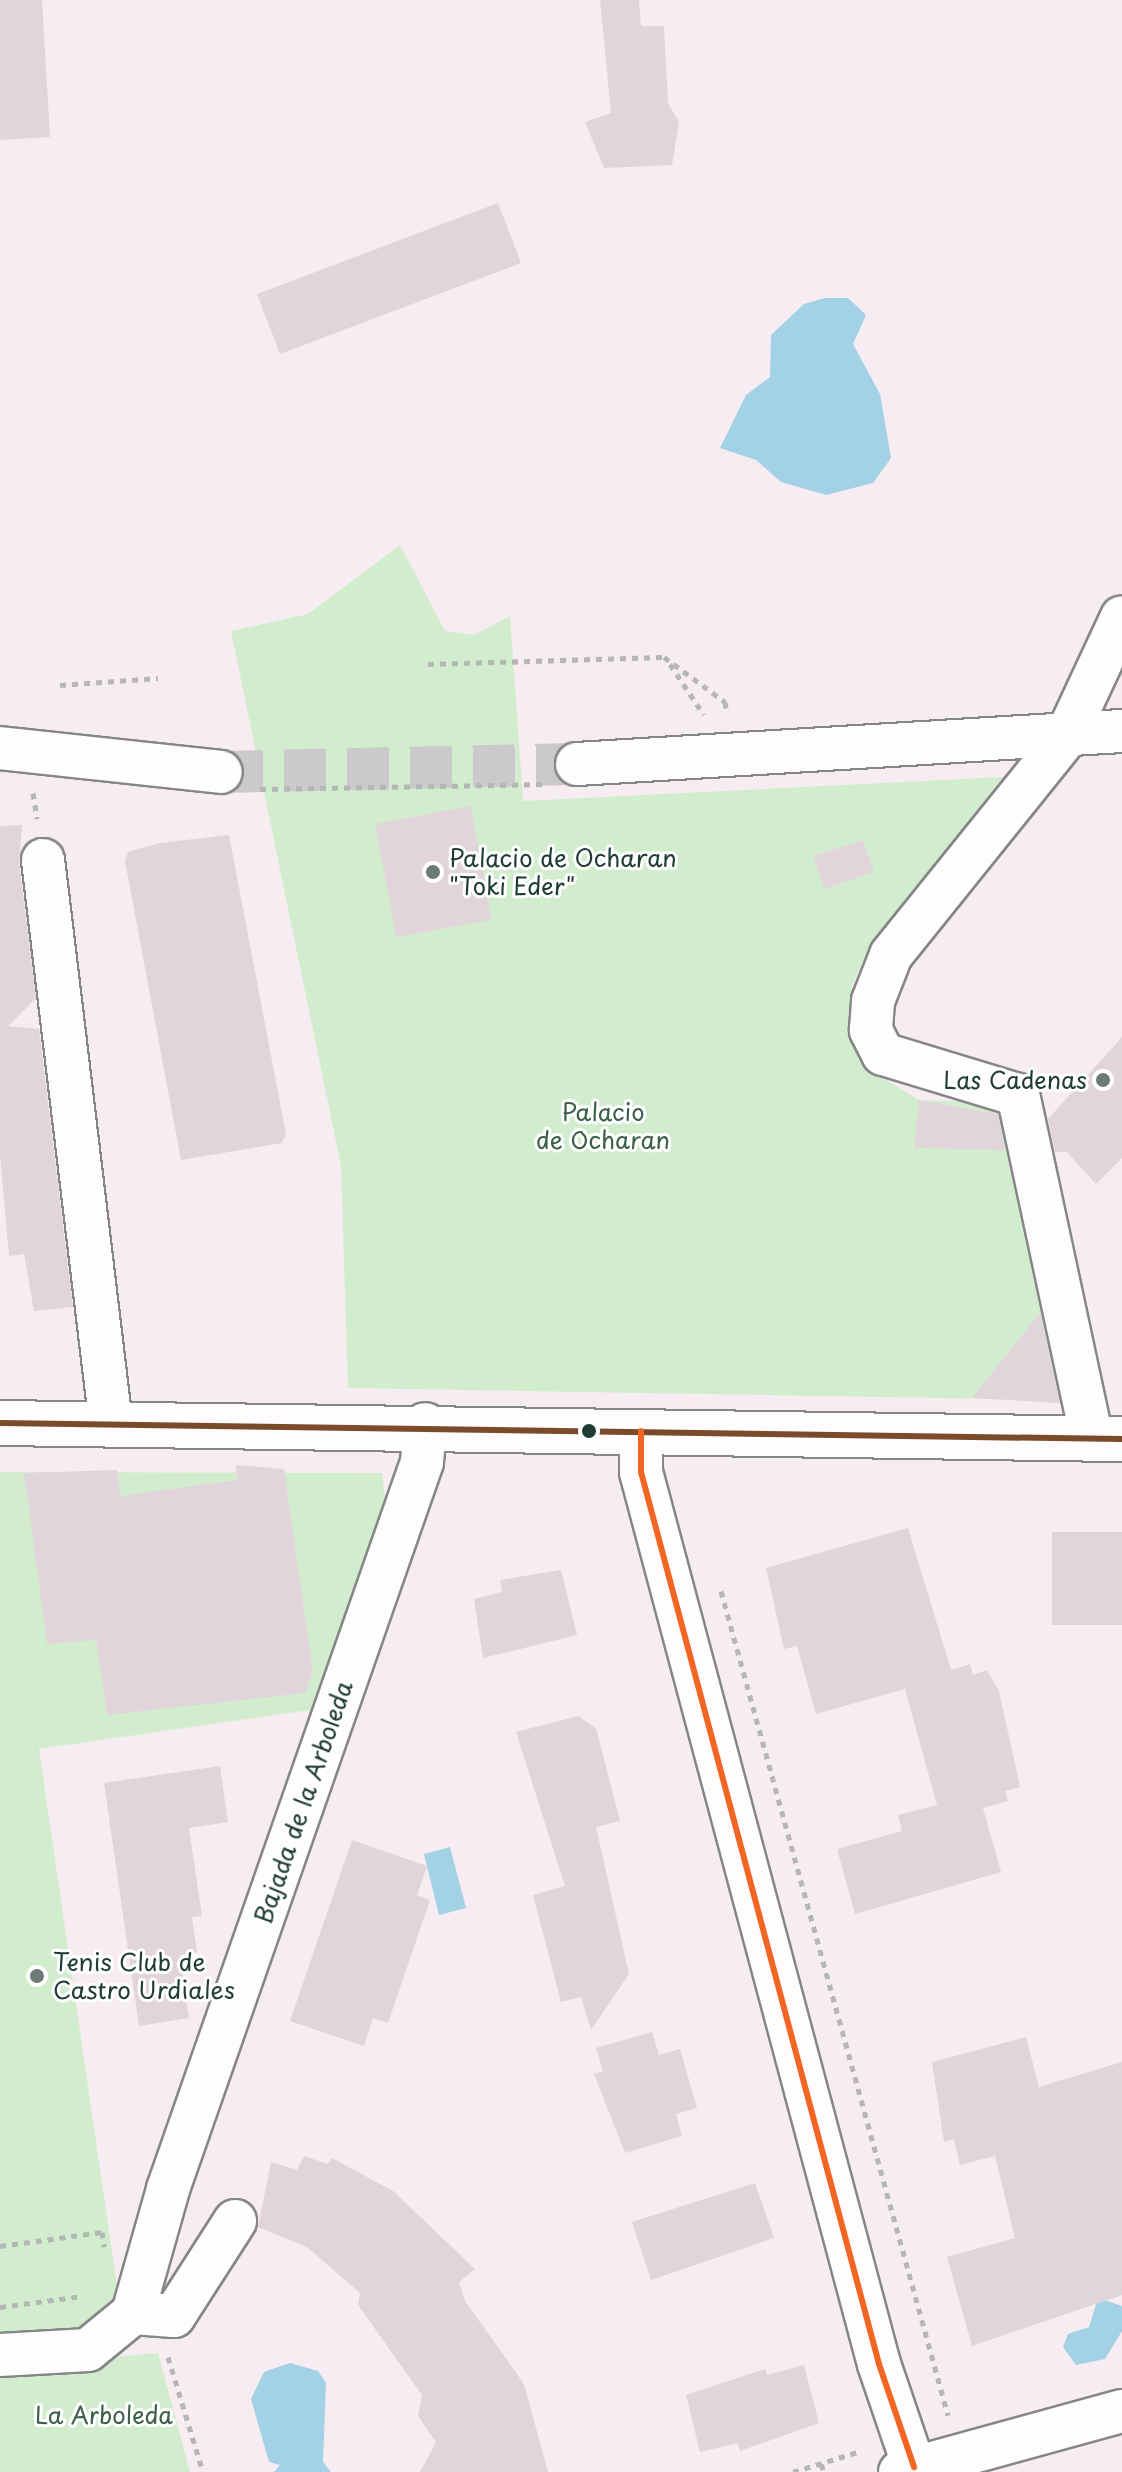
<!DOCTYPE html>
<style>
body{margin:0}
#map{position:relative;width:1122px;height:2472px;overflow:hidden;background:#f6ecf1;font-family:"Playpen Sans",sans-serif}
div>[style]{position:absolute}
.green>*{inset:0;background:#d2edce}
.water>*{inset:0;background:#a3d2e6}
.building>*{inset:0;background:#e2d4db}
.minor-tunnel>*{height:42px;margin-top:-21px;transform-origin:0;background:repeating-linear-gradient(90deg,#cbc9cb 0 42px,transparent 0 63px)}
.path>*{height:5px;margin-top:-2.5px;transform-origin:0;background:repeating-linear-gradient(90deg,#b5b6b6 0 6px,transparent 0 12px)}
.roads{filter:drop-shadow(2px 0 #858687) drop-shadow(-2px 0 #858687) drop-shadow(0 2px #858687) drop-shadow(0 -2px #858687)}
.minor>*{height:42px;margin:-21px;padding:0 21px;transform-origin:21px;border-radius:21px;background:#fefcfd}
.highway>*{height:44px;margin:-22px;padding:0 22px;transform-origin:22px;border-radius:22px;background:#fefcfd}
.bus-1>*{height:6px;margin:-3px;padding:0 3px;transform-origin:3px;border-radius:3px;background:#7a4b2a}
.bus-2>*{height:6px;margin:-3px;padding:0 3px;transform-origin:3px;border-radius:3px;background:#f26522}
.dots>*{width:22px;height:22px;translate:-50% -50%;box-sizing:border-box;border:4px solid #fff;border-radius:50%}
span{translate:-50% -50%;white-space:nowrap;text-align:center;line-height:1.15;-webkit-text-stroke:6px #fff;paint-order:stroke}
.poi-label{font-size:24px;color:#1f3d34}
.left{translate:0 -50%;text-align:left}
.right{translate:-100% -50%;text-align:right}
.park-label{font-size:24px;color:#3d604d}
.street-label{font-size:24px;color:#1f3d34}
</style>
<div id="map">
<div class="green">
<i style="clip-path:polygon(400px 545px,445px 631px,474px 635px,510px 616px,523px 801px,1003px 777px,871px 944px,851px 987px,856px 1044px,876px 1074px,919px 1100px,1003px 1103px,1066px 1400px,348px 1388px,341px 1166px,231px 631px,308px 614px)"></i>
<i style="clip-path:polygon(0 1472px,382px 1473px,387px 1513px,317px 1709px,39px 1749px,120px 2307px,102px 2326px,0 2334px)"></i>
<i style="clip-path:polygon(158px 2353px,190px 2472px,0 2472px,0 2368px)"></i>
</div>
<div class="water">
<i style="clip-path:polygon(825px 298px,848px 298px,866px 315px,853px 344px,880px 394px,891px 458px,873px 483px,826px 495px,781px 482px,756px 460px,720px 448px,746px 395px,770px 377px,771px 335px,804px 304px)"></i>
<i style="clip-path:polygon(450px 1847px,466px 1908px,439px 1915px,424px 1854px)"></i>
<i style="clip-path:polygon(1098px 2298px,1122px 2306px,1122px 2331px,1105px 2359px,1076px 2365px,1063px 2347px,1068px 2334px,1089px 2327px)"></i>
<i style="clip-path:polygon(290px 2363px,318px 2371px,326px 2383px,323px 2462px,331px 2472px,274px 2472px,280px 2465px,269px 2462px,251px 2399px,264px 2372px)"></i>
</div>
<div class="building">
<i style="clip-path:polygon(0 0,42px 0,50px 137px,0 140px)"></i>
<i style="clip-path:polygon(600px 0,639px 0,641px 26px,664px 26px,668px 103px,679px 122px,672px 165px,604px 168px,585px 122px,611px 113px)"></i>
<i style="clip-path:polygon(498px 203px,521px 263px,280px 354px,257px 294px)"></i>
<i style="clip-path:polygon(471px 806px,492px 920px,396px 937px,375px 824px)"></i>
<i style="clip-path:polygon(22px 825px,19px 863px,36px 998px,8px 1026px,39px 1029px,73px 1307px,34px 1311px,24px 1254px,9px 1256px,0 1155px,0 826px)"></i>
<i style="clip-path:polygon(229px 835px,286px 1134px,282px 1143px,181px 1160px,125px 861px,128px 852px,160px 843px)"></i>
<i style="clip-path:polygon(863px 840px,874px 872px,824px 889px,813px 856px)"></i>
<i style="clip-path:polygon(1122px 1037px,1122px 1158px,1096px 1184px,1067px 1152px,1055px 1152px,1048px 1119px)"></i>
<i style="clip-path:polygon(919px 1100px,998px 1114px,1005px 1150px,914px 1148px)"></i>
<i style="clip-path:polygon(1040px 1313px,1060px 1403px,972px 1398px)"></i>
<i style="clip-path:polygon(236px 1465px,284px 1469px,313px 1672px,305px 1693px,107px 1715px,96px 1640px,47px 1644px,24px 1473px,117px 1470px,120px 1496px,237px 1480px)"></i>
<i style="clip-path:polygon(908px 1528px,951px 1670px,970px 1664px,973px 1675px,987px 1670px,999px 1691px,1020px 1787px,1005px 1791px,1008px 1801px,983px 1808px,1001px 1872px,855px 1914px,837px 1849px,902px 1831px,898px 1815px,937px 1805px,905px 1689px,816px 1714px,797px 1646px,784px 1649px,766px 1568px)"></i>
<i style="clip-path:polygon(1052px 1532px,1122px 1532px,1122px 1625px,1052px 1625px)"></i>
<i style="clip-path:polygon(561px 1570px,577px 1635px,483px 1658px,474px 1599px,502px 1592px,500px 1580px)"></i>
<i style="clip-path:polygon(578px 1716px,596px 1728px,620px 1821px,596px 1827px,629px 1974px,591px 2030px,581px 1997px,561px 2002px,533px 1895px,565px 1886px,516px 1732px)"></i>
<i style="clip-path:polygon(220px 1766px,228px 1822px,189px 1828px,202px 1916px,192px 1917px,197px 1952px,180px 1955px,189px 2018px,139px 2026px,104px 1783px)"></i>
<i style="clip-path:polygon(352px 1840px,427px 1866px,417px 1895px,430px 1900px,388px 2023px,373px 2018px,364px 2046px,290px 2021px)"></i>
<i style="clip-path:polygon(652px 2032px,659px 2055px,680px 2049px,697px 2108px,676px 2114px,682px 2136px,625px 2153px,594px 2074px,603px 2071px,596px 2048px)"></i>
<i style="clip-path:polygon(1026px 2037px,1039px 2087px,1122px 2062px,1122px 2295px,972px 2346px,947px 2257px,1015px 2238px,995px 2156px,960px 2165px,954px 2139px,944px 2142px,932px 2062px)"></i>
<i style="clip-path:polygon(304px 2156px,328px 2164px,332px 2158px,393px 2191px,475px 2269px,459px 2282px,465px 2301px,524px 2384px,548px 2472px,420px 2472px,436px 2442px,418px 2416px,422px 2395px,358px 2305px,360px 2293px,307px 2247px,258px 2227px,271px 2162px,297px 2170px)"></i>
<i style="clip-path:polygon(755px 2183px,774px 2238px,651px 2280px,632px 2222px)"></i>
<i style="clip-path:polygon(804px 2365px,819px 2423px,740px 2451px,738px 2443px,700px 2452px,686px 2395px,765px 2369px,767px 2375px)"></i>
</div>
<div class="minor-tunnel">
<i style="left:221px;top:772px;width:356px;rotate:-1.3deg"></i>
</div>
<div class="path">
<i style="left:428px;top:664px;width:236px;rotate:-1.7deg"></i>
<i style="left:664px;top:657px;width:76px;rotate:36.4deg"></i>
<i style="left:725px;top:702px;width:11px;rotate:80deg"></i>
<i style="left:670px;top:664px;width:61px;rotate:56.3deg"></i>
<i style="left:60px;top:685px;width:98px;rotate:-4.1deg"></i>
<i style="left:260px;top:789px;width:282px;rotate:-1deg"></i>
<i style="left:33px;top:793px;width:26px;rotate:81deg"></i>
<i style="left:721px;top:1591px;width:855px;rotate:74.6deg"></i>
<i style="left:0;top:2246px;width:103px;rotate:-7.8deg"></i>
<i style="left:102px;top:2232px;width:15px;rotate:82deg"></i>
<i style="left:0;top:2307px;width:83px;rotate:-7.6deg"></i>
<i style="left:168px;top:2357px;width:120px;rotate:73.1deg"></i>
<i style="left:821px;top:2464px;width:9px;rotate:69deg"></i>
<i style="left:793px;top:2472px;width:71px;rotate:-17.2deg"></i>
</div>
<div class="roads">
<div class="minor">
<i style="left:0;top:748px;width:222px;rotate:6.2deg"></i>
<i style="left:577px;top:764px;width:546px;rotate:-3.47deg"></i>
<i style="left:43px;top:860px;width:568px;rotate:83.13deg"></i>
<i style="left:641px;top:1431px;width:41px;rotate:90deg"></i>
<i style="left:641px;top:1472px;width:923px;rotate:75.06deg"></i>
<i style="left:879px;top:2364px;width:109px;rotate:71.2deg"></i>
<i style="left:1092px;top:1439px;width:352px;rotate:-102.1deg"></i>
<i style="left:1018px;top:1095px;width:141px;rotate:-163.1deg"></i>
<i style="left:883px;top:1054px;width:27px;rotate:-117deg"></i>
<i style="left:871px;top:1030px;width:29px;rotate:-86deg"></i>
<i style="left:873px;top:1001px;width:49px;rotate:-68.6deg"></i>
<i style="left:891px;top:955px;width:280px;rotate:-51.2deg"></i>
<i style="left:1066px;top:737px;width:132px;rotate:-65deg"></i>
<i style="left:133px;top:2313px;width:41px;rotate:4.2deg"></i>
<i style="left:174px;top:2316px;width:113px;rotate:-57.3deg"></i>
<i style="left:0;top:2355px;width:88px;rotate:-3.3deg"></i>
<i style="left:88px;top:2350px;width:58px;rotate:-39.4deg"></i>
<i style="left:133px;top:2313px;width:129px;rotate:-74.2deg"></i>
<i style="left:168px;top:2189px;width:770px;rotate:-70.74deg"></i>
<i style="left:422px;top:1462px;width:38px;rotate:-85deg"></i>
<i style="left:900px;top:2472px;width:230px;rotate:-15.4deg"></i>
</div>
<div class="highway">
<i style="left:0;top:1423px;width:1122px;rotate:0.82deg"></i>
</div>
</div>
<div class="bus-1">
<i style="left:0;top:1423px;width:1122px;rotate:0.82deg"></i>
</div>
<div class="bus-2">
<i style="left:641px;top:1431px;width:41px;rotate:90deg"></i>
<i style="left:641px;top:1472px;width:923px;rotate:75.06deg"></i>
<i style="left:879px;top:2364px;width:109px;rotate:71.2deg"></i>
</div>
<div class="dots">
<i style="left:433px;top:872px;background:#6a7a76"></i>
<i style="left:1103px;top:1080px;background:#6a7a76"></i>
<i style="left:589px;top:1431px;background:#1f3d34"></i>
<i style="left:37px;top:1976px;background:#6a7a76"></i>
</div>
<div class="poi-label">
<span class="left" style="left:449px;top:872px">Palacio de Ocharan<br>"Toki Eder"</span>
<span class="right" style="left:1087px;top:1080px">Las Cadenas</span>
<span class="left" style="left:53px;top:1976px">Tenis Club de<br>Castro Urdiales</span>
</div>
<div class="park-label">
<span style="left:603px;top:1126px">Palacio<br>de Ocharan</span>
<span style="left:104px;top:2415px">La Arboleda</span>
</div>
<div class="street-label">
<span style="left:303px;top:1802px;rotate:-71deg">Bajada de la Arboleda</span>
</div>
</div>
